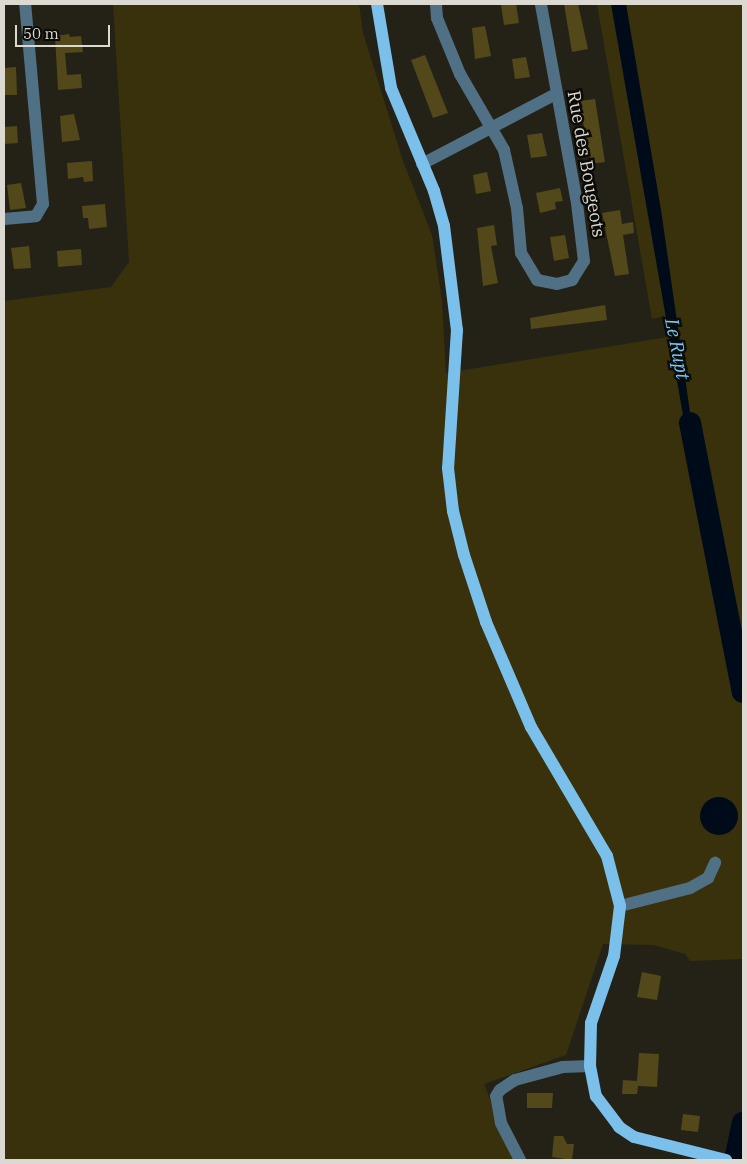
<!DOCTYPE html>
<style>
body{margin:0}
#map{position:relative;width:747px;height:1164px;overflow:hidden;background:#242217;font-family:"IBM Plex Serif",serif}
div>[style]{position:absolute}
.green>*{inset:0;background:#39310c}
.water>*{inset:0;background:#000b19}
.round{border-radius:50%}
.river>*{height:22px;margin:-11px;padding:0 11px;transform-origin:11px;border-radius:11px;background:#000b19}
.building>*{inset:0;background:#52481a}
.minor>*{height:12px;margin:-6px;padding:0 6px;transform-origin:6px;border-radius:6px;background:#507085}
.major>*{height:12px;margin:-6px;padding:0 6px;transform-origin:6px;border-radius:6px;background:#7ac0eb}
span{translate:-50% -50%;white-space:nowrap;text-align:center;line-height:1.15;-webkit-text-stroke:5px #0c0b07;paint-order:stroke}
.street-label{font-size:18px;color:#dbd9d2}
.water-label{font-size:19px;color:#73cafe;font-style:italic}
.frame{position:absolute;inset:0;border:5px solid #dbd9d2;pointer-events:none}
.scale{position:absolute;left:15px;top:25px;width:95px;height:22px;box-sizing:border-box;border:2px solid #dbd9d2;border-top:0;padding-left:6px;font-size:15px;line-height:18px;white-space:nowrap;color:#dbd9d2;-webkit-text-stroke:4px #0c0b07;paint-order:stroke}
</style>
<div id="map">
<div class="green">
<i style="clip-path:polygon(113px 4px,359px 4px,363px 33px,403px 161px,432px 235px,442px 301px,446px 373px,668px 337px,664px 316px,652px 319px,597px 4px,743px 4px,743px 959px,690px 961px,685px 954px,654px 945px,603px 944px,566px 1055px,484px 1084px,515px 1160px,4px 1160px,4px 301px,111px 287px,129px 262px)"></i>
</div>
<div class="water">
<i style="clip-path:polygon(611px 4px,626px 4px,661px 210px,696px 454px,683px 415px)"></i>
<i class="round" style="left:700px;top:797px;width:38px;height:38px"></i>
</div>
<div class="river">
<i style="left:690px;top:423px;width:274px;rotate:78.9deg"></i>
<i style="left:735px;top:1160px;width:38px;rotate:-78deg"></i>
</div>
<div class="building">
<i style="clip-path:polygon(516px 4px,519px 23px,504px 25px,501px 5px)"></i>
<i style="clip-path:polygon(564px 4px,578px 4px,588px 49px,572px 52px)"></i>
<i style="clip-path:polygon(485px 26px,491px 56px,475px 59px,472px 28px)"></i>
<i style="clip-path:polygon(69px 34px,70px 37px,81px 36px,83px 52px,65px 53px,67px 75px,81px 74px,82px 88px,58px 90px,55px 36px)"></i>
<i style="clip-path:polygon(425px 55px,448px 113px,433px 118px,411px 60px)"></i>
<i style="clip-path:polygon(526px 57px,530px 77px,515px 79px,512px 59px)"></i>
<i style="clip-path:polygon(16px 67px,17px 95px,4px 95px,4px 68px)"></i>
<i style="clip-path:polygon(595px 99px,605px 162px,591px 164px,579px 101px)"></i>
<i style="clip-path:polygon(74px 114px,80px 140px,62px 142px,60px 116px)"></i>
<i style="clip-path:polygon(17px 126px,18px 143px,4px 144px,4px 127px)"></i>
<i style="clip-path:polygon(542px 133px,547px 156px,531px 158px,527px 135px)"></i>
<i style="clip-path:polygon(92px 161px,93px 181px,84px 182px,83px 177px,68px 179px,67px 163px)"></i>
<i style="clip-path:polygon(487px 172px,491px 191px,476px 194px,473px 175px)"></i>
<i style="clip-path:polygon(21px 183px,26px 208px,10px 210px,7px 185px)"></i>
<i style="clip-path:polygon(560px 188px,563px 201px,555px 202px,556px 209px,540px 213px,536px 193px)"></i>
<i style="clip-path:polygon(105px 204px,107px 227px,89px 229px,88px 218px,83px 218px,82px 206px)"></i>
<i style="clip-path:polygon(620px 210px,622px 224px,633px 222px,634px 233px,623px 235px,629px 274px,615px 276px,602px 213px)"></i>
<i style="clip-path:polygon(494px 225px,497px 245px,491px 246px,498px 283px,483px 286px,477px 228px)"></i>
<i style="clip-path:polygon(565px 235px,569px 258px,554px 261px,550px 237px)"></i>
<i style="clip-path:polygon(29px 246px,31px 268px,14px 269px,11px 248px)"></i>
<i style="clip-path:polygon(81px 249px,82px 265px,58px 267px,57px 251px)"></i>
<i style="clip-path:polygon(605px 305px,607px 320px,531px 329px,530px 318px)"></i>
<i style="clip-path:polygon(642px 972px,661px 976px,657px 1000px,637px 997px)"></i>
<i style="clip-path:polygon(639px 1053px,659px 1054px,657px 1087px,638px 1086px,637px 1094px,622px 1094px,623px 1080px,637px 1081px)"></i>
<i style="clip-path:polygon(527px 1093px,553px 1093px,552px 1108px,527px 1108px)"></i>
<i style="clip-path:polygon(683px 1114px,700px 1116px,698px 1132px,681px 1130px)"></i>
<i style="clip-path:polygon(554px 1136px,563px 1136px,567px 1144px,574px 1144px,572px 1160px,552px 1157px)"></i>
</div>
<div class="minor">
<i style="left:436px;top:4px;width:14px;rotate:86deg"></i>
<i style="left:437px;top:18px;width:61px;rotate:67.7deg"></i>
<i style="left:460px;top:74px;width:88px;rotate:59.9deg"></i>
<i style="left:504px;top:150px;width:59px;rotate:77.4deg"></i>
<i style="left:517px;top:208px;width:45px;rotate:84.9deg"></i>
<i style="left:521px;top:253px;width:31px;rotate:59deg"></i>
<i style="left:537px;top:280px;width:20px;rotate:11deg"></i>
<i style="left:557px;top:284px;width:16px;rotate:-15deg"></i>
<i style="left:572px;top:280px;width:22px;rotate:-58deg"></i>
<i style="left:584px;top:261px;width:58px;rotate:-96.9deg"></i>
<i style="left:577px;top:203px;width:202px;rotate:-100.3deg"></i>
<i style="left:422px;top:164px;width:151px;rotate:-27.6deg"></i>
<i style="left:4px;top:219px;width:32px;rotate:-5deg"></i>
<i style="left:36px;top:216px;width:14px;rotate:-60deg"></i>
<i style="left:43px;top:204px;width:201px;rotate:-95.1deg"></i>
<i style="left:620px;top:906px;width:72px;rotate:-14.4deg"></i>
<i style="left:690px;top:888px;width:21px;rotate:-29deg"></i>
<i style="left:708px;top:878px;width:17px;rotate:-65deg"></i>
<i style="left:520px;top:1160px;width:42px;rotate:-117.2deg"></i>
<i style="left:501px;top:1123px;width:27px;rotate:-100deg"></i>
<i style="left:496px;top:1096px;width:7px;rotate:-56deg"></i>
<i style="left:500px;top:1090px;width:18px;rotate:-34deg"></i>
<i style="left:515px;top:1080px;width:50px;rotate:-15.2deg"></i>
<i style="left:563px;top:1067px;width:27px;rotate:-2deg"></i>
</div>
<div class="major">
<i style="left:377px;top:4px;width:85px;rotate:80.5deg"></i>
<i style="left:391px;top:88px;width:112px;rotate:67.3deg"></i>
<i style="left:434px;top:191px;width:36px;rotate:74deg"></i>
<i style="left:444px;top:226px;width:105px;rotate:82.9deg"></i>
<i style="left:457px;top:330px;width:138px;rotate:93.7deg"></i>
<i style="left:448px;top:468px;width:43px;rotate:83.4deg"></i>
<i style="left:453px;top:511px;width:45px;rotate:76deg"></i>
<i style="left:464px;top:555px;width:71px;rotate:71.8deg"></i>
<i style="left:486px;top:622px;width:114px;rotate:66.8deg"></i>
<i style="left:531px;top:727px;width:150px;rotate:59.5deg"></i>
<i style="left:607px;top:856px;width:52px;rotate:75.4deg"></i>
<i style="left:620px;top:906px;width:50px;rotate:96.8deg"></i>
<i style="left:614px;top:956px;width:71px;rotate:108.9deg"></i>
<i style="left:591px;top:1023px;width:43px;rotate:91.3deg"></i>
<i style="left:590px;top:1066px;width:31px;rotate:79deg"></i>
<i style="left:596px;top:1096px;width:39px;rotate:53deg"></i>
<i style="left:619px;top:1127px;width:18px;rotate:34deg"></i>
<i style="left:634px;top:1137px;width:95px;rotate:14deg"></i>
</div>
<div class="street-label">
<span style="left:586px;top:164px;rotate:80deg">Rue des Bougeots</span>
</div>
<div class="water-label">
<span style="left:677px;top:349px;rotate:79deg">Le Rupt</span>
</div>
<div class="frame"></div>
<div class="scale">50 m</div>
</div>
